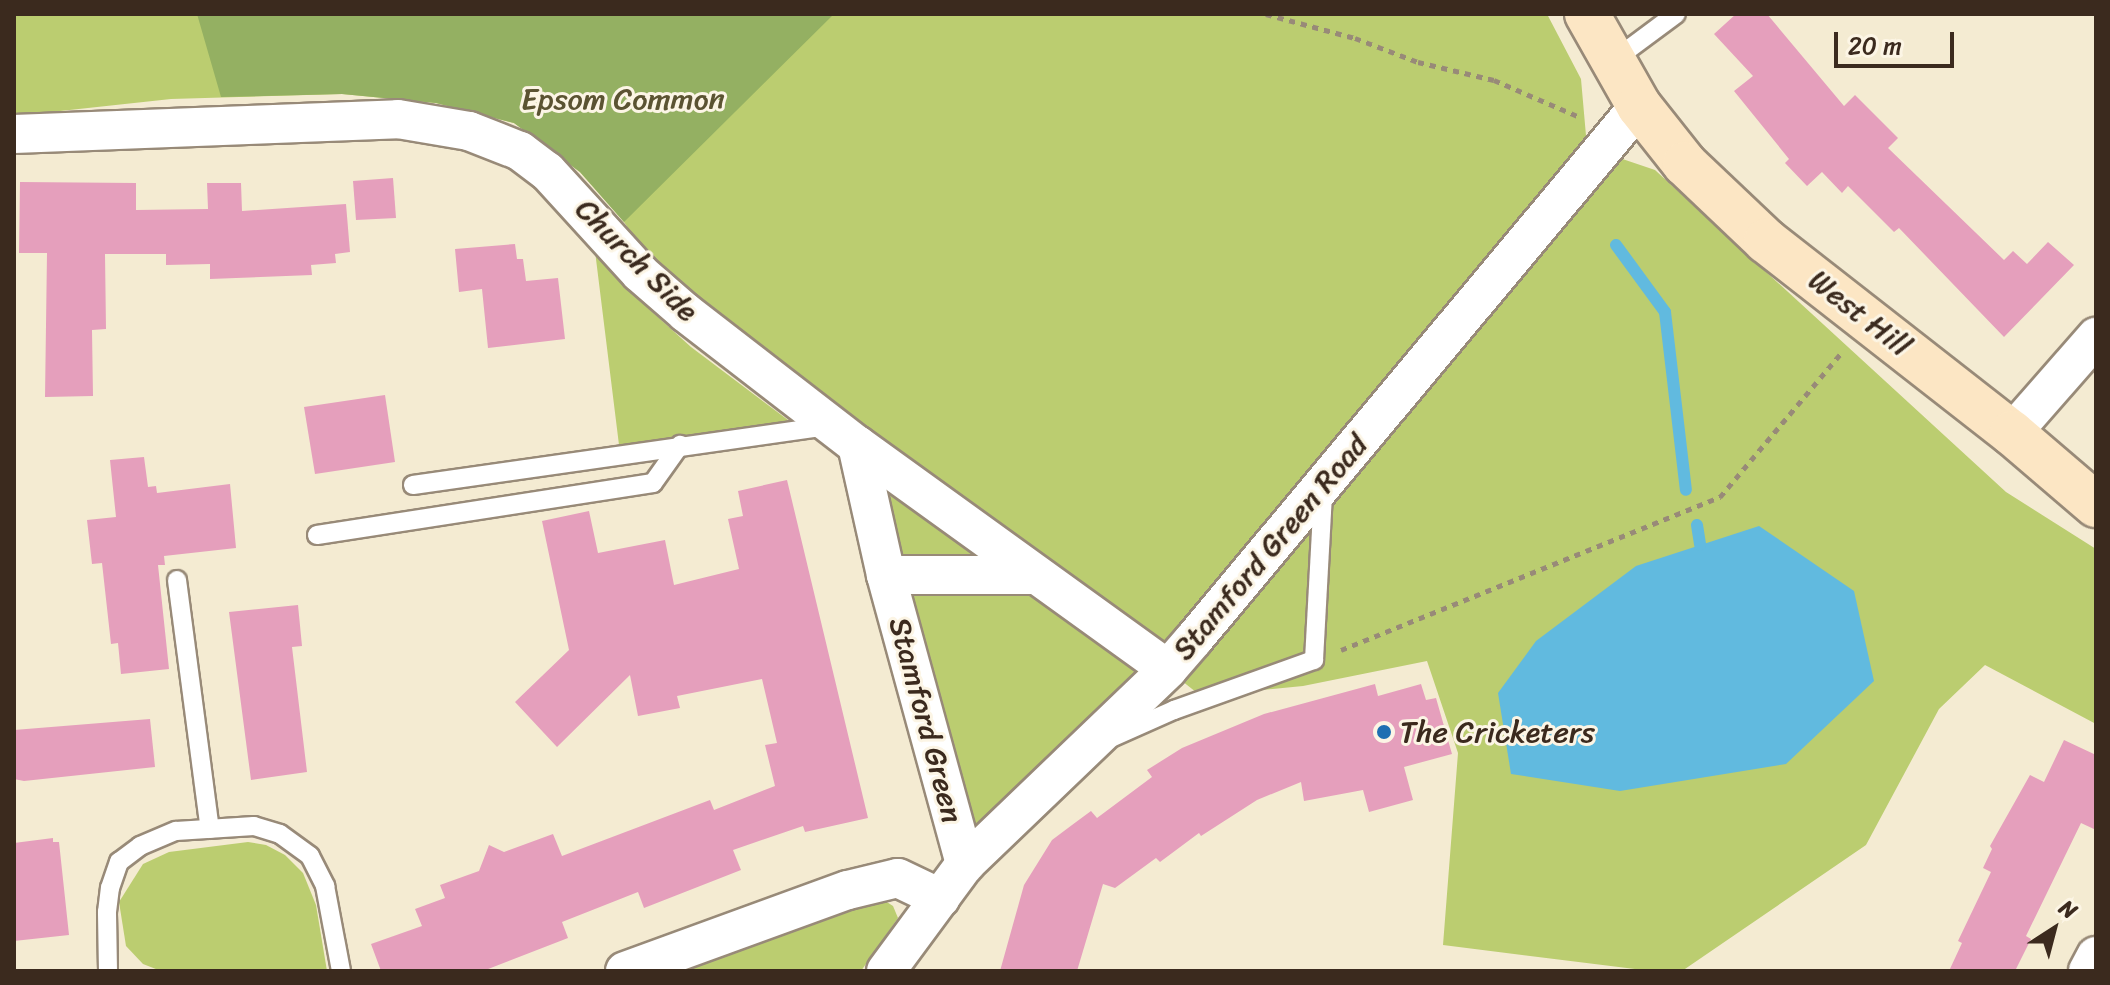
<!DOCTYPE html>
<style>
body{margin:0}
#map{position:relative;width:2110px;height:985px;overflow:hidden;background:#f4ebd2;font-family:Sriracha,sans-serif}
div>[style]{position:absolute}
.green>*{inset:0;background:#bbcd70}
.forest>*{inset:0;background:#94b062}
.water>*{inset:0;background:#61badf}
.stream>*{height:12px;margin:-6px;padding:0 6px;transform-origin:6px;border-radius:6px;background:#61badf}
.building>*{inset:0;background:#e59fbc}
.path>*{height:5px;margin-top:-2.5px;transform-origin:0;background:repeating-linear-gradient(90deg,#988a78 0 6px,transparent 0 12px)}
.roads{filter:drop-shadow(2px 0 #988a78) drop-shadow(-2px 0 #988a78) drop-shadow(0 2px #988a78) drop-shadow(0 -2px #988a78)}
.service>*{height:18px;margin:-9px;padding:0 9px;transform-origin:9px;border-radius:9px;background:#fff}
.minor>*{height:38px;margin:-19px;padding:0 19px;transform-origin:19px;border-radius:19px;background:#fff}
.secondary>*{height:44px;margin:-22px;padding:0 22px;transform-origin:22px;border-radius:22px;background:#fce6c4}
.dots>*{width:22px;height:22px;translate:-50% -50%;box-sizing:border-box;border:4px solid #fcf5e5;border-radius:50%}
span{translate:-50% -50%;white-space:nowrap;text-align:center;line-height:1.15;-webkit-text-stroke:6px #fcf5e5;paint-order:stroke}
.park-label{font-size:30px;color:#5b5332}
.street-label{font-size:30px;color:#3b2a1e}
.poi-label{font-size:30px;color:#3b2a1e}
.left{translate:0 -50%;text-align:left}
.frame{position:absolute;inset:0;border:16px solid #3b2a1e;pointer-events:none}
.north{position:absolute;left:2014px;top:889px;width:80px;height:80px;-webkit-text-stroke:6px #fcf5e5;paint-order:stroke;rotate:36deg;font-size:22px;font-weight:700;line-height:32px;text-align:center;color:#3b2a1e}
.north::after{content:'';display:block;margin:auto;width:28px;height:36px;background:#3b2a1e;clip-path:polygon(50% 0,100% 100%,50% 72%,0 100%)}
.scale{position:absolute;left:1834px;top:32px;width:120px;height:36px;box-sizing:border-box;border:4px solid #3b2a1e;border-top:0;padding-left:10px;font-size:24px;line-height:28px;white-space:nowrap;color:#3b2a1e;-webkit-text-stroke:6px #fcf5e5;paint-order:stroke}
</style>
<div id="map">
<div class="green">
<i style="clip-path:polygon(14px 14px,1547px 14px,1581px 79px,1587px 147px,1655px 170px,2006px 492px,2096px 549px,2096px 724px,1985px 665px,1939px 709px,1866px 845px,1682px 971px,1651px 971px,1443px 945px,1458px 753px,1427px 661px,1303px 686px,1201px 696px,1168px 670px,972px 842px,870px 434px,691px 300px,648px 258px,624px 222px,580px 172px,514px 123px,436px 103px,342px 94px,171px 99px,14px 116px)"></i>
<i style="clip-path:polygon(595px 251px,639px 300px,691px 347px,792px 423px,619px 445px)"></i>
<i style="clip-path:polygon(248px 842px,266px 845px,285px 855px,303px 873px,316px 905px,327px 971px,161px 971px,143px 964px,126px 946px,119px 902px,143px 864px,169px 852px)"></i>
<i style="clip-path:polygon(882px 899px,893px 906px,898px 918px,861px 971px,677px 971px,861px 903px)"></i>
</div>
<div class="forest">
<i style="clip-path:polygon(197px 14px,834px 14px,624px 222px,580px 172px,514px 123px,436px 103px,342px 94px,221px 97px)"></i>
</div>
<div class="water">
<i style="clip-path:polygon(1759px 526px,1854px 591px,1874px 681px,1786px 764px,1620px 791px,1511px 774px,1498px 693px,1536px 641px,1636px 566px)"></i>
</div>
<div class="stream">
<i style="left:1616px;top:245px;width:83px;rotate:53.8deg"></i>
<i style="left:1665px;top:312px;width:179px;rotate:83.3deg"></i>
<i style="left:1697px;top:525px;width:20px;rotate:81deg"></i>
</div>
<div class="building">
<i style="clip-path:polygon(1736px 14px,1767px 14px,1844px 106px,1855px 95px,1898px 138px,1888px 148px,2004px 260px,2013px 251px,2027px 264px,2048px 242px,2074px 265px,2004px 337px,1899px 228px,1894px 232px,1848px 186px,1842px 193px,1822px 172px,1807px 186px,1785px 163px,1789px 159px,1734px 91px,1753px 76px,1714px 34px)"></i>
<i style="clip-path:polygon(393px 178px,396px 218px,356px 220px,353px 181px)"></i>
<i style="clip-path:polygon(20px 182px,136px 183px,136px 210px,208px 209px,207px 183px,241px 183px,242px 211px,346px 204px,350px 252px,335px 254px,336px 263px,311px 265px,312px 275px,210px 279px,210px 264px,166px 265px,166px 254px,105px 254px,106px 329px,92px 330px,93px 396px,45px 397px,47px 253px,19px 253px)"></i>
<i style="clip-path:polygon(515px 244px,517px 259px,523px 259px,526px 281px,558px 278px,565px 339px,488px 348px,482px 289px,459px 292px,455px 249px)"></i>
<i style="clip-path:polygon(385px 395px,395px 462px,315px 474px,304px 407px)"></i>
<i style="clip-path:polygon(144px 457px,148px 487px,156px 486px,157px 493px,230px 484px,236px 548px,164px 556px,165px 565px,158px 565px,169px 669px,121px 674px,118px 643px,111px 644px,102px 563px,92px 564px,87px 520px,116px 517px,110px 460px)"></i>
<i style="clip-path:polygon(787px 480px,868px 818px,805px 832px,803px 826px,733px 850px,741px 870px,644px 908px,638px 892px,562px 922px,568px 938px,483px 971px,381px 971px,371px 944px,422px 926px,415px 909px,445px 898px,440px 885px,479px 871px,489px 845px,504px 852px,553px 834px,562px 856px,710px 800px,714px 810px,775px 786px,765px 745px,777px 743px,762px 679px,677px 696px,680px 708px,638px 716px,630px 675px,557px 747px,515px 702px,569px 650px,542px 521px,589px 511px,598px 553px,665px 540px,674px 585px,739px 569px,728px 519px,743px 516px,738px 491px)"></i>
<i style="clip-path:polygon(298px 605px,302px 646px,292px 647px,307px 772px,251px 780px,229px 612px)"></i>
<i style="clip-path:polygon(1375px 684px,1378px 696px,1421px 684px,1426px 700px,1436px 698px,1452px 754px,1404px 767px,1413px 800px,1369px 812px,1363px 790px,1304px 801px,1301px 782px,1257px 800px,1201px 836px,1199px 833px,1160px 862px,1156px 858px,1115px 888px,1103px 884px,1077px 971px,1000px 971px,1024px 885px,1052px 840px,1072px 825px,1091px 811px,1097px 818px,1152px 777px,1147px 770px,1182px 748px,1264px 714px)"></i>
<i style="clip-path:polygon(150px 719px,155px 767px,24px 781px,14px 779px,14px 730px)"></i>
<i style="clip-path:polygon(2064px 740px,2096px 755px,2096px 830px,2081px 823px,2026px 936px,2031px 939px,2015px 971px,1949px 971px,1962px 943px,1958px 941px,1991px 872px,1983px 868px,1992px 849px,1990px 846px,2030px 775px,2044px 782px)"></i>
<i style="clip-path:polygon(53px 838px,53px 842px,59px 842px,69px 935px,14px 941px,14px 843px)"></i>
</div>
<div class="path">
<i style="left:1266px;top:14px;width:92px;rotate:15.1deg"></i>
<i style="left:1355px;top:38px;width:67px;rotate:20.9deg"></i>
<i style="left:1418px;top:62px;width:78px;rotate:13.3deg"></i>
<i style="left:1494px;top:80px;width:94px;rotate:23.3deg"></i>
<i style="left:1341px;top:650px;width:409px;rotate:-22deg"></i>
<i style="left:1720px;top:497px;width:189px;rotate:-49.9deg"></i>
</div>
<div class="roads">
<div class="service">
<i style="left:1614px;top:60px;width:77px;rotate:-36.6deg"></i>
<i style="left:413px;top:485px;width:417px;rotate:-8.1deg"></i>
<i style="left:317px;top:535px;width:340px;rotate:-8.8deg"></i>
<i style="left:653px;top:483px;width:47px;rotate:-54.6deg"></i>
<i style="left:177px;top:580px;width:251px;rotate:82.5deg"></i>
<i style="left:1113px;top:737px;width:67px;rotate:-23.9deg"></i>
<i style="left:1174px;top:710px;width:149px;rotate:-19.7deg"></i>
<i style="left:1314px;top:660px;width:167px;rotate:-86.9deg"></i>
<i style="left:108px;top:971px;width:59px;rotate:-91deg"></i>
<i style="left:107px;top:912px;width:24px;rotate:-83deg"></i>
<i style="left:110px;top:888px;width:28px;rotate:-71deg"></i>
<i style="left:119px;top:862px;width:26px;rotate:-37deg"></i>
<i style="left:140px;top:846px;width:39px;rotate:-23deg"></i>
<i style="left:176px;top:831px;width:78px;rotate:-3.7deg"></i>
<i style="left:254px;top:826px;width:27px;rotate:17deg"></i>
<i style="left:280px;top:834px;width:37px;rotate:36deg"></i>
<i style="left:310px;top:856px;width:34px;rotate:63deg"></i>
<i style="left:325px;top:886px;width:86px;rotate:79.3deg"></i>
</div>
<div class="minor">
<i style="left:14px;top:134px;width:384px;rotate:-2.2deg"></i>
<i style="left:398px;top:119px;width:72px;rotate:9.6deg"></i>
<i style="left:469px;top:131px;width:55px;rotate:21.4deg"></i>
<i style="left:520px;top:151px;width:34px;rotate:37deg"></i>
<i style="left:547px;top:171px;width:138px;rotate:47.6deg"></i>
<i style="left:640px;top:273px;width:61px;rotate:41deg"></i>
<i style="left:686px;top:313px;width:216px;rotate:37.7deg"></i>
<i style="left:857px;top:445px;width:383px;rotate:35.8deg"></i>
<i style="left:2012px;top:433px;width:128px;rotate:-48.8deg"></i>
<i style="left:857px;top:445px;width:133px;rotate:77.4deg"></i>
<i style="left:886px;top:575px;width:300px;rotate:74.7deg"></i>
<i style="left:886px;top:575px;width:150px"></i>
<i style="left:625px;top:971px;width:237px;rotate:-20deg"></i>
<i style="left:848px;top:890px;width:51px;rotate:-13.5deg"></i>
<i style="left:898px;top:878px;width:47px;rotate:25.5deg"></i>
<i style="left:886px;top:971px;width:133px;rotate:-53.6deg"></i>
<i style="left:965px;top:864px;width:281px;rotate:-43.8deg"></i>
<i style="left:1168px;top:669px;width:40px;rotate:-49deg"></i>
<i style="left:1194px;top:639px;width:694px;rotate:-50.14deg"></i>
<i style="left:2088px;top:971px;width:17px;rotate:-62deg"></i>
</div>
<div class="secondary">
<i style="left:1587px;top:14px;width:106px;rotate:60.5deg"></i>
<i style="left:1639px;top:106px;width:74px;rotate:51.6deg"></i>
<i style="left:1685px;top:164px;width:112px;rotate:43.5deg"></i>
<i style="left:1766px;top:241px;width:312px;rotate:38deg"></i>
<i style="left:2012px;top:433px;width:111px;rotate:40.6deg"></i>
</div>
</div>
<div class="dots">
<i style="left:1384px;top:732px;background:#1f6fb2"></i>
</div>
<div class="park-label">
<span style="left:623px;top:99px">Epsom Common</span>
</div>
<div class="street-label">
<span style="left:637px;top:260px;rotate:45deg">Church Side</span>
<span style="left:1860px;top:313px;rotate:38deg">West Hill</span>
<span style="left:1270px;top:547px;rotate:-50deg">Stamford Green Road</span>
<span style="left:926px;top:720px;rotate:75deg">Stamford Green</span>
</div>
<div class="poi-label">
<span class="left" style="left:1400px;top:732px">The Cricketers</span>
</div>
<div class="frame"></div>
<div class="north">N</div>
<div class="scale">20 m</div>
</div>
